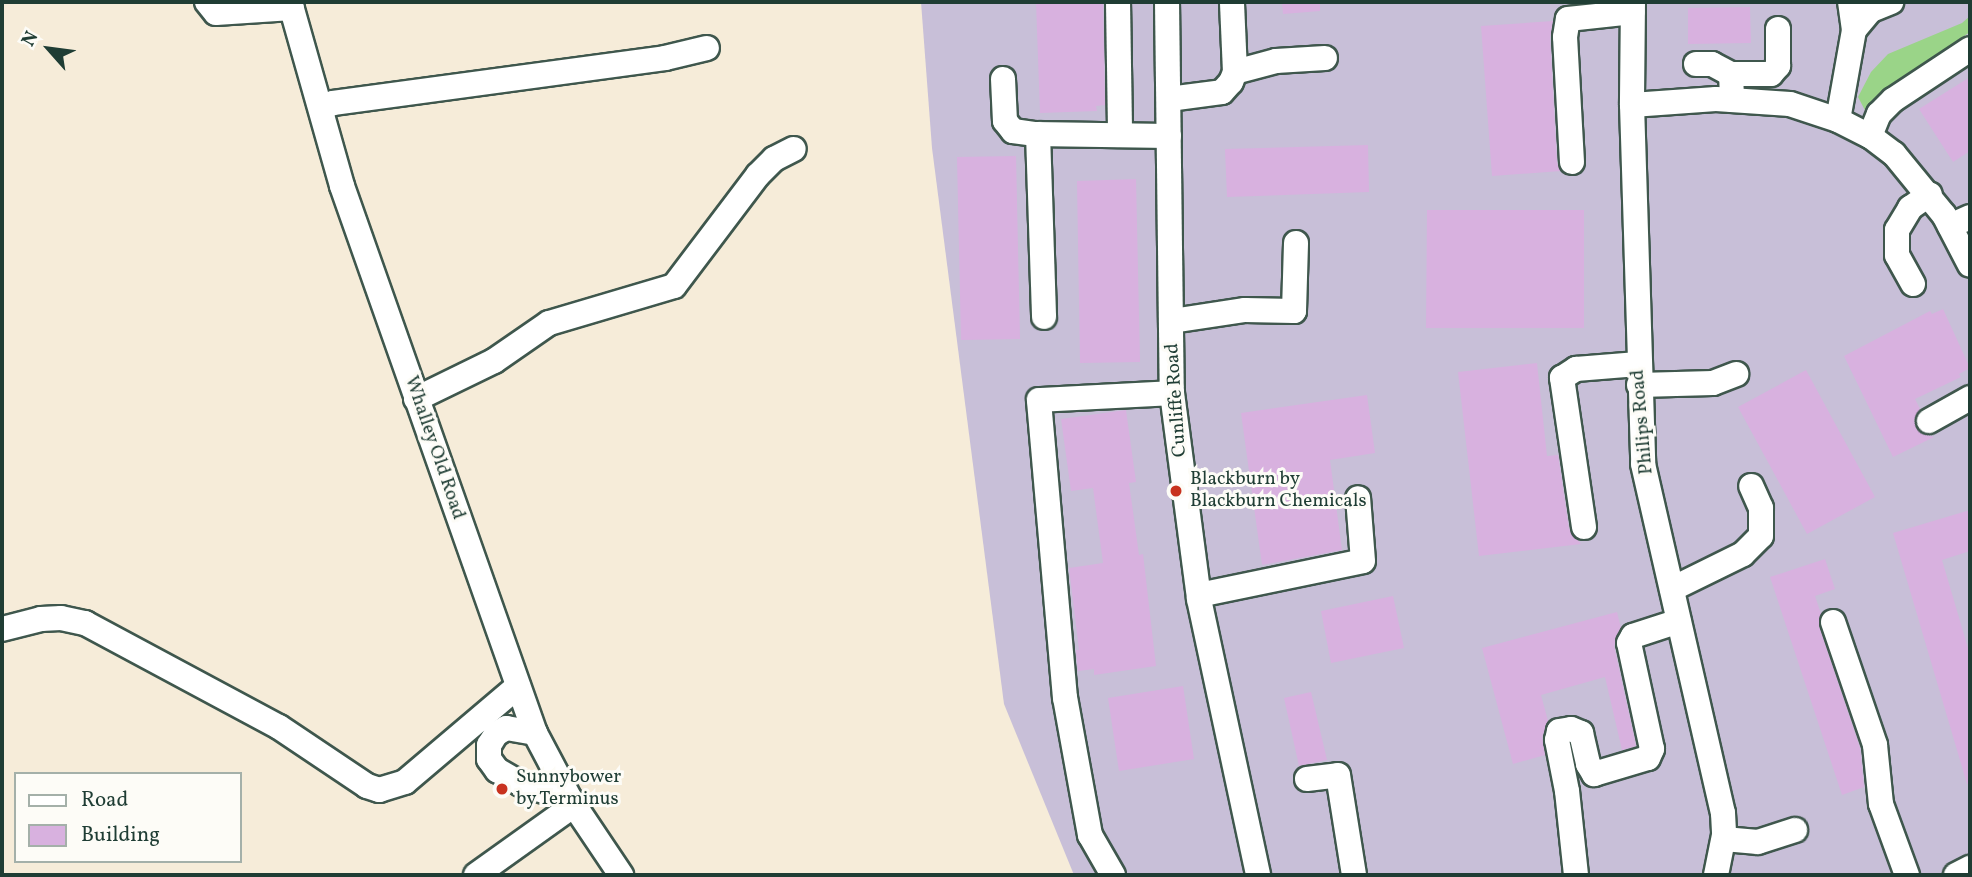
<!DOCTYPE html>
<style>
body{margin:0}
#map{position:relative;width:1972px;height:877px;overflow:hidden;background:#f6ecd9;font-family:Vollkorn,serif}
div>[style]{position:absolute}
.industrial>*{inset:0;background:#c8bfd8}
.green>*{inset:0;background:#9ad488}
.building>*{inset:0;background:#d8b1df}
.roads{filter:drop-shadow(2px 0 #3f574d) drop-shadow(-2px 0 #3f574d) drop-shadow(0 2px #3f574d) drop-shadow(0 -2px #3f574d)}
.minor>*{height:24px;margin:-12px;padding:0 12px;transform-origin:12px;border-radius:12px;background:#fff}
.dots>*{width:19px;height:19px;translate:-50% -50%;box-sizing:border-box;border:4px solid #fdfcf7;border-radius:50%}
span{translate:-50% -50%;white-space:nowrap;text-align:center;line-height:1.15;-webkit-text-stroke:6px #fdfcf7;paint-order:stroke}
.street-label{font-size:19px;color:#1f3d34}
.poi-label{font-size:19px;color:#1f3d34}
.left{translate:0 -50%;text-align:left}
.frame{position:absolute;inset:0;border:4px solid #1f3d34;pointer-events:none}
.legend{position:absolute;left:14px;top:772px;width:228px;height:91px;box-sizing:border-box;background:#fdfcf7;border:2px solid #a4b0a9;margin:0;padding:9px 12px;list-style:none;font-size:21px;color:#1f3d34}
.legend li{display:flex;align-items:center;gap:14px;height:35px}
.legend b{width:35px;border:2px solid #a4b0a9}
.north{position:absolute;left:14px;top:14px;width:70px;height:70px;-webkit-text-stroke:5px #fdfcf7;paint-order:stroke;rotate:298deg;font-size:19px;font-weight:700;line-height:28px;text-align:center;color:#1f3d34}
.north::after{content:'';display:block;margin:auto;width:24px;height:32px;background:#1f3d34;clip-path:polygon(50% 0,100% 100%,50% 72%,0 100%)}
</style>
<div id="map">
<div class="industrial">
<i style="clip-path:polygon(921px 2px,1970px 2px,1970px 875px,1074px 875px,1004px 704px,932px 148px)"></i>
</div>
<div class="green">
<i style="clip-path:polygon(1970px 16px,1970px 32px,1881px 93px,1874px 99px,1868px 116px,1858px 97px,1871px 72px,1888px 54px,1962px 23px)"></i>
</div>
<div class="building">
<i style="clip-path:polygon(1036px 2px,1103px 2px,1105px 105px,1096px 106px,1097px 111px,1040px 113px)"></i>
<i style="clip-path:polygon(1282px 2px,1320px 2px,1320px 11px,1283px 14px)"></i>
<i style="clip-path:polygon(1750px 7px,1751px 43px,1688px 44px,1688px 8px)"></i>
<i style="clip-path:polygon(1553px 21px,1550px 38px,1557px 163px,1561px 171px,1492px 176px,1481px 26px)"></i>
<i style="clip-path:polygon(1970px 77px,1970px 151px,1953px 162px,1919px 109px)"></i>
<i style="clip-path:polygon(1368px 145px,1369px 192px,1227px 197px,1225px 149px)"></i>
<i style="clip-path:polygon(1016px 156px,1020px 339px,961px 340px,957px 157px)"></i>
<i style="clip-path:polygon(1136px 179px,1140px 362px,1080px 363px,1077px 181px)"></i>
<i style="clip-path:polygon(1427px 210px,1584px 210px,1584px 328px,1426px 328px)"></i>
<i style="clip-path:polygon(1943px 309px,1970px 368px,1959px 374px,1961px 377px,1915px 399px,1920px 409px,1914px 420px,1916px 428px,1922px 434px,1934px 437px,1893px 457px,1844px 356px,1930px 311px,1932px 314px)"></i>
<i style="clip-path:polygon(1537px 363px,1547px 456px,1558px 455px,1569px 529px,1581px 544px,1479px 556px,1458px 372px)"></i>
<i style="clip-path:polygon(1806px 370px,1875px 497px,1807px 534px,1738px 407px)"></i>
<i style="clip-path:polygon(1367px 395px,1375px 453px,1330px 460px,1342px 550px,1262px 565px,1241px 413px)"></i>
<i style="clip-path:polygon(1126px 410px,1136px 482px,1129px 483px,1139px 555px,1143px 554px,1156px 666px,1094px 675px,1094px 669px,1078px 671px,1076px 650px,1079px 650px,1069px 568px,1103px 563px,1093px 488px,1071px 491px,1061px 419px)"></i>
<i style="clip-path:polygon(1970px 510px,1970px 551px,1942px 560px,1970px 655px,1970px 783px,1967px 784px,1893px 533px)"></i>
<i style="clip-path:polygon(1825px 559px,1835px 589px,1815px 596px,1821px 614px,1819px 626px,1860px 748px,1864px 787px,1842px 795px,1770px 577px)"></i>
<i style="clip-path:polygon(1393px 596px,1404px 648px,1331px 663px,1321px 611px)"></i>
<i style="clip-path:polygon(1617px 612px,1621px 628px,1614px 646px,1636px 746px,1622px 750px,1605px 677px,1541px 695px,1548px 721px,1542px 737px,1545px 755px,1513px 764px,1482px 648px)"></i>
<i style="clip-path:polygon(1183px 686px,1194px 759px,1119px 771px,1108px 698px)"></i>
<i style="clip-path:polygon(1311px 692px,1327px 760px,1299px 766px,1284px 698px)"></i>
</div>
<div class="roads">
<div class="minor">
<i style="left:207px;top:2px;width:14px;rotate:51deg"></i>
<i style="left:216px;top:13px;width:76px;rotate:-3.8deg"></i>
<i style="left:290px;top:2px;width:191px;rotate:74.2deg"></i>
<i style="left:342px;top:186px;width:580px;rotate:70.57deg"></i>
<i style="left:535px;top:733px;width:75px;rotate:62.1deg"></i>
<i style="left:570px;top:799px;width:92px;rotate:56.1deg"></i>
<i style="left:1118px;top:2px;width:133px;rotate:89.1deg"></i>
<i style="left:1167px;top:2px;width:391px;rotate:89.3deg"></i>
<i style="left:1172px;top:393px;width:208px;rotate:82.5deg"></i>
<i style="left:1199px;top:599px;width:282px;rotate:77.9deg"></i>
<i style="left:1633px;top:2px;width:103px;rotate:90.6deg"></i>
<i style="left:1632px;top:105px;width:359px;rotate:88.2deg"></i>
<i style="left:1643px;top:464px;width:358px;rotate:77.1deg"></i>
<i style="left:1723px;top:813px;width:22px;rotate:87deg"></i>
<i style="left:1724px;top:835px;width:41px;rotate:101.3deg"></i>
<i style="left:1854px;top:30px;width:26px;rotate:-50deg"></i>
<i style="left:1871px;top:10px;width:22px;rotate:-22deg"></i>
<i style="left:1696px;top:64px;width:16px"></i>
<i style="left:1712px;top:64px;width:21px;rotate:28deg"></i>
<i style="left:1235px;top:72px;width:42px;rotate:-15deg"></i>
<i style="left:1276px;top:61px;width:49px;rotate:-3.5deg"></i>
<i style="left:1003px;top:79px;width:42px;rotate:87.3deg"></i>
<i style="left:1005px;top:121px;width:13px;rotate:51deg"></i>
<i style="left:1013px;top:131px;width:21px;rotate:8deg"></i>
<i style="left:1034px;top:134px;width:135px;rotate:0.8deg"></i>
<i style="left:1169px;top:99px;width:53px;rotate:-7.5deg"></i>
<i style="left:1222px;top:92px;width:13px;rotate:-48deg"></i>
<i style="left:1231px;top:82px;width:11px;rotate:-68deg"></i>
<i style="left:1235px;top:72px;width:69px;rotate:-92.5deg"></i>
<i style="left:1732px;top:100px;width:26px;rotate:-92deg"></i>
<i style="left:1731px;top:74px;width:40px"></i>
<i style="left:1771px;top:74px;width:11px;rotate:-49deg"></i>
<i style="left:1778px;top:66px;width:37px;rotate:-90deg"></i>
<i style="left:1632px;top:105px;width:84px;rotate:-4.1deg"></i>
<i style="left:1716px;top:99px;width:74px;rotate:3.9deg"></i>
<i style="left:1790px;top:104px;width:51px;rotate:18.4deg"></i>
<i style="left:1838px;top:120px;width:36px;rotate:27deg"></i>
<i style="left:1870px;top:136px;width:30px;rotate:37deg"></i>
<i style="left:1894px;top:154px;width:79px;rotate:50.7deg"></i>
<i style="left:1944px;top:215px;width:56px;rotate:62.5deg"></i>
<i style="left:322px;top:108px;width:12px;rotate:-24deg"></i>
<i style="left:333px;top:103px;width:335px;rotate:-7.7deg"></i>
<i style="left:665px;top:58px;width:43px;rotate:-13.4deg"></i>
<i style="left:1838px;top:120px;width:91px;rotate:-79.9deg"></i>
<i style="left:1854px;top:30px;width:28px;rotate:-98deg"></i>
<i style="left:1038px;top:134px;width:183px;rotate:88.1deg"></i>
<i style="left:1870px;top:136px;width:24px;rotate:-68deg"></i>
<i style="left:1879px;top:114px;width:20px;rotate:-45deg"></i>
<i style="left:1893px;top:100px;width:92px;rotate:-33.5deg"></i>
<i style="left:1572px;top:162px;width:125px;rotate:-93.2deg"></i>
<i style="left:1565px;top:37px;width:18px;rotate:-81deg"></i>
<i style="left:1568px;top:19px;width:65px;rotate:-6.1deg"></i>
<i style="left:1950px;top:226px;width:22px;rotate:-24deg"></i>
<i style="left:1913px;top:284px;width:33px;rotate:-119deg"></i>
<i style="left:1897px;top:255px;width:25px;rotate:-90deg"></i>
<i style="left:1897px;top:230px;width:26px;rotate:-59deg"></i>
<i style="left:1910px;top:208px;width:24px;rotate:-35deg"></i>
<i style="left:1172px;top:321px;width:74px;rotate:-8.6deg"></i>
<i style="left:1245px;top:310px;width:49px;rotate:1.2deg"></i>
<i style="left:1294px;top:311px;width:68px;rotate:-88.3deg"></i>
<i style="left:1639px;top:385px;width:74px;rotate:-1.5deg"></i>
<i style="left:1713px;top:383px;width:25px;rotate:-21deg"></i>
<i style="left:416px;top:399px;width:87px;rotate:-26deg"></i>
<i style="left:494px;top:361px;width:67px;rotate:-34.6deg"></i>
<i style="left:549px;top:323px;width:130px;rotate:-16.5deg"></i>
<i style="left:674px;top:286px;width:139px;rotate:-52.9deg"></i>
<i style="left:758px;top:175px;width:23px;rotate:-45deg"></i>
<i style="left:774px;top:159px;width:22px;rotate:-27deg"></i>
<i style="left:1929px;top:421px;width:47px;rotate:-29.3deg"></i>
<i style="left:1584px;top:527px;width:151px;rotate:-98.4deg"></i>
<i style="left:1562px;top:378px;width:17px;rotate:-33deg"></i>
<i style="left:1576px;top:369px;width:62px;rotate:-4.6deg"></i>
<i style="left:1672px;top:589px;width:79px;rotate:-26.2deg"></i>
<i style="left:1743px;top:554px;width:25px;rotate:-45deg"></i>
<i style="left:1761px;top:536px;width:28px;rotate:-90deg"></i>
<i style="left:1761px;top:508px;width:24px;rotate:-114deg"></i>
<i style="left:1199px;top:595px;width:167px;rotate:-11.7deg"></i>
<i style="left:1363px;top:561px;width:63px;rotate:-94.5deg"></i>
<i style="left:1833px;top:622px;width:130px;rotate:71.1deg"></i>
<i style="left:1875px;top:745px;width:59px;rotate:84.2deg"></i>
<i style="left:1881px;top:804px;width:76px;rotate:69.9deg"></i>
<i style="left:2px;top:629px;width:40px;rotate:-14.4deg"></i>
<i style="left:41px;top:619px;width:20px;rotate:-3deg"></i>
<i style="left:61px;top:618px;width:25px;rotate:12deg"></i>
<i style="left:85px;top:623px;width:220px;rotate:28.2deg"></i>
<i style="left:279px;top:727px;width:106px;rotate:33.8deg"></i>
<i style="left:367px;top:786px;width:13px;rotate:18deg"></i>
<i style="left:379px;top:790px;width:27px;rotate:-17deg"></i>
<i style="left:405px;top:782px;width:148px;rotate:-40.3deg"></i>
<i style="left:535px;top:733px;width:29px;rotate:-170deg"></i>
<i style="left:506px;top:728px;width:12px;rotate:149deg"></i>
<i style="left:496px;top:734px;width:13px;rotate:122deg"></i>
<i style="left:489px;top:745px;width:14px;rotate:90deg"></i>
<i style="left:489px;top:759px;width:14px;rotate:54deg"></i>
<i style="left:497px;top:770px;width:28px;rotate:30deg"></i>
<i style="left:521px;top:784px;width:51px;rotate:17deg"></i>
<i style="left:1307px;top:779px;width:31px;rotate:-7deg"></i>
<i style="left:1338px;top:775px;width:101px;rotate:80.9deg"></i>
<i style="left:1724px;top:839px;width:34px;rotate:5deg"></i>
<i style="left:1758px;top:842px;width:39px;rotate:-18deg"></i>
<i style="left:476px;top:875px;width:120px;rotate:-35.5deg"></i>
<i style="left:1113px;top:875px;width:46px;rotate:-119.9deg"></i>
<i style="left:1090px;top:835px;width:139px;rotate:-100.3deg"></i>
<i style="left:1065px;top:698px;width:299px;rotate:-95deg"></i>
<i style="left:1039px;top:400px;width:133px;rotate:-3deg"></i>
<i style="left:1576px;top:875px;width:84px;rotate:-96.1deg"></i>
<i style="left:1567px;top:791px;width:52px;rotate:-101.1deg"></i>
<i style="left:1557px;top:740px;width:9px;rotate:-77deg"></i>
<i style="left:1559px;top:731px;width:12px;rotate:-9deg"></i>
<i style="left:1571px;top:729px;width:11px;rotate:22deg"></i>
<i style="left:1581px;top:733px;width:32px;rotate:77deg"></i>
<i style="left:1588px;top:764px;width:12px;rotate:59deg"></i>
<i style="left:1594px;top:774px;width:56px;rotate:-16.5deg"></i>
<i style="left:1648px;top:758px;width:10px;rotate:-66deg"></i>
<i style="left:1652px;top:749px;width:108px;rotate:-102.2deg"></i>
<i style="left:1629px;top:643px;width:8px;rotate:-60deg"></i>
<i style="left:1633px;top:636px;width:48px;rotate:-18.1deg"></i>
<i style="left:1956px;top:875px;width:16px;rotate:-27deg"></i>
</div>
</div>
<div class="dots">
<i style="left:1176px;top:491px;background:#c8321e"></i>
<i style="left:502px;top:789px;background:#c8321e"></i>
</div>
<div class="street-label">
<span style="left:1177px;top:400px;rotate:-94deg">Cunliffe Road</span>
<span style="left:1643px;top:422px;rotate:-95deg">Philips Road</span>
<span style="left:434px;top:448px;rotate:71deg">Whalley Old Road</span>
</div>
<div class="poi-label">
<span class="left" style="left:1190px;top:491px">Blackburn by<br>Blackburn Chemicals</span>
<span class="left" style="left:516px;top:789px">Sunnybower<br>by Terminus</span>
</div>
<div class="frame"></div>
<ul class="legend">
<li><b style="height:9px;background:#fff"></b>Road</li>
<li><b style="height:19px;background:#d8b1df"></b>Building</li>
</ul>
<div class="north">N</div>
</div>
